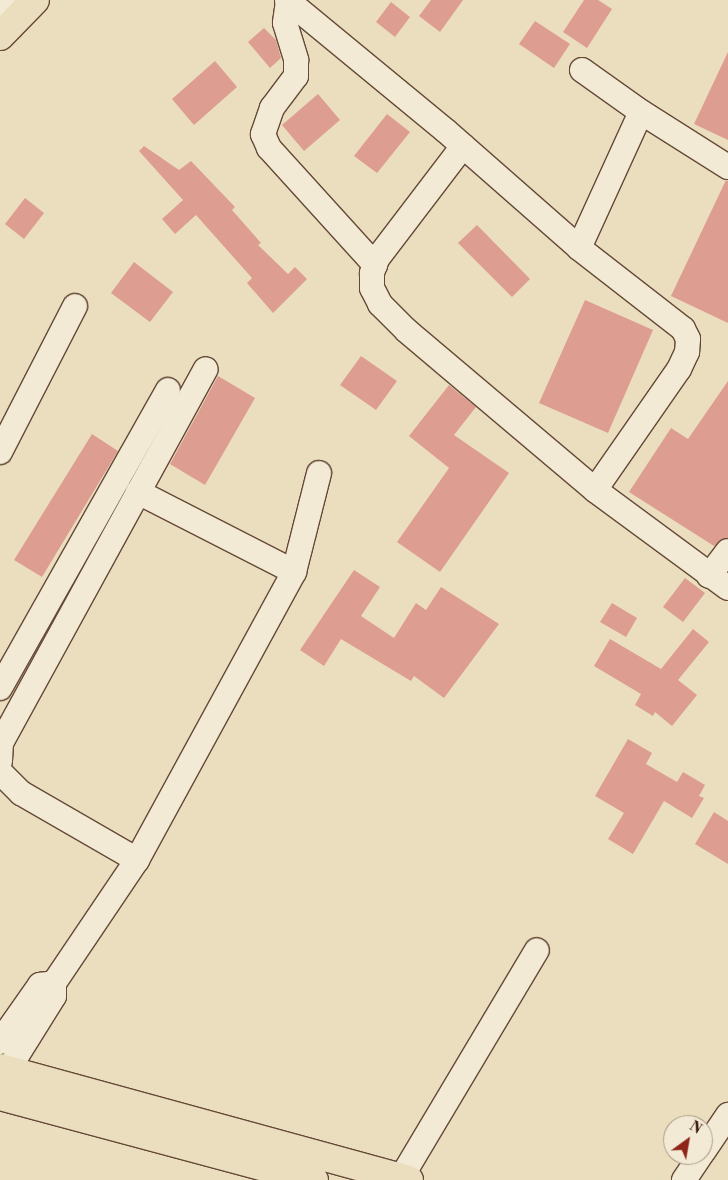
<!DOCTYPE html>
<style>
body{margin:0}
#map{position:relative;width:728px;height:1180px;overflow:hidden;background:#ebdebf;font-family:"Libre Bodoni",serif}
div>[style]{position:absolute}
.building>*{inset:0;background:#dd9d91}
.roads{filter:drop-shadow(1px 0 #654937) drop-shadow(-1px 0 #654937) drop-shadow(0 1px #654937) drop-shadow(0 -1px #654937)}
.minor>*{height:24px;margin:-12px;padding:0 12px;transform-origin:12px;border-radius:12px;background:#f2ead5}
.major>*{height:28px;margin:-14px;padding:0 14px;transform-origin:14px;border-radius:14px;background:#ebdebf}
.highway>*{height:28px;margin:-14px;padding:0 14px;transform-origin:14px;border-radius:14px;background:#ebdebf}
span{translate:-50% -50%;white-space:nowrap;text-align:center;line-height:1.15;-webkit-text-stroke:4.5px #f2ead5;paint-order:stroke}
.north{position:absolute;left:663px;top:1115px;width:50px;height:50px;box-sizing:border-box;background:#f2ead5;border:1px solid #a89684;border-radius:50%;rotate:32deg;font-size:14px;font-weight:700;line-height:20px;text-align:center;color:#38170a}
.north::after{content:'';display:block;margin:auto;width:18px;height:22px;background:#8f2418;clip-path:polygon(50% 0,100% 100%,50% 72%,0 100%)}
</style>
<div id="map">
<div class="building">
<i style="clip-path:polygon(431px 0,463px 0,440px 32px,419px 16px)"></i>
<i style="clip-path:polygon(584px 0,598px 0,612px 9px,587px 48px,563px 32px)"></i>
<i style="clip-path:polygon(391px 2px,410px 17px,395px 37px,376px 22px)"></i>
<i style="clip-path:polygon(535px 21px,570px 44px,554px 68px,519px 44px)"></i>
<i style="clip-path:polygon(264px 28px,276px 40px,281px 58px,270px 68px,248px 42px)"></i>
<i style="clip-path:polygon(728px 52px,728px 140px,694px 124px)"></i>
<i style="clip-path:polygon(215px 61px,237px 87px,194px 125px,172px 99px)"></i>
<i style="clip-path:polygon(318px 94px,340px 120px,304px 151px,282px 125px)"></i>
<i style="clip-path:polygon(387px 114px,410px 132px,377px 173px,354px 156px)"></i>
<i style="clip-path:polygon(144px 146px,179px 170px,191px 161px,235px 207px,232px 210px,261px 243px,258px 245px,288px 274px,295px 267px,307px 279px,273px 313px,247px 283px,252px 278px,196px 215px,175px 234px,162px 219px,183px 200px,139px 151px)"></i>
<i style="clip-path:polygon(726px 180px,728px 181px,728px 323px,671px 296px)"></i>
<i style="clip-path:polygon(25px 198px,44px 213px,24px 239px,5px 224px)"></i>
<i style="clip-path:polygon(477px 225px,530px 279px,512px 297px,458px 243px)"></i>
<i style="clip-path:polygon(134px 262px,173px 292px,150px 322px,111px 293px)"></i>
<i style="clip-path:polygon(585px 300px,653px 330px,608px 433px,539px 403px)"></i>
<i style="clip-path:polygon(361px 356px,397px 381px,376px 410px,340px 385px)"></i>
<i style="clip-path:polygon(218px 376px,255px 398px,205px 485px,170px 464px)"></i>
<i style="clip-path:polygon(728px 381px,728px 538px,714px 546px,629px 492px,671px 428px,688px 439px)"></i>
<i style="clip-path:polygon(449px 385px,476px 407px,454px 435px,509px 473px,440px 572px,397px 542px,449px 468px,409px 436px)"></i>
<i style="clip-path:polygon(92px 434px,118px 451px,42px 577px,14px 560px)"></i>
<i style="clip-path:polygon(354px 570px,380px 587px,361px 616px,394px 638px,416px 603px,426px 610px,441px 587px,499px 624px,444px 698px,414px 676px,411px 681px,341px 639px,324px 666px,300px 650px)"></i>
<i style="clip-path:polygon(685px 578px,705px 593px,683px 622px,663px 607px)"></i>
<i style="clip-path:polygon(612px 603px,637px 618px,626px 637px,600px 622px)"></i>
<i style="clip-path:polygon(693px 629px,709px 642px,678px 680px,697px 695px,672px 726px,655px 712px,653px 716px,635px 705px,641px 694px,594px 666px,610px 639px,661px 669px)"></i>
<i style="clip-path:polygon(628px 739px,652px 753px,646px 764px,677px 782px,683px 772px,705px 785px,699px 796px,704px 798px,692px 818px,664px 801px,633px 854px,608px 839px,624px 813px,595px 796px)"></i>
<i style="clip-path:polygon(714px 812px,728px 821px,728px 864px,695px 844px)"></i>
</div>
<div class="roads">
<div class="minor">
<i style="left:287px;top:0;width:206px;rotate:39.5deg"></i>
<i style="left:446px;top:131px;width:177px;rotate:41.3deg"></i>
<i style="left:579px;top:248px;width:149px;rotate:-65.5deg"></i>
<i style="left:641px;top:112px;width:103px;rotate:32.3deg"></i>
<i style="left:288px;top:1px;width:22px;rotate:98deg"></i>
<i style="left:285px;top:23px;width:39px;rotate:73deg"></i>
<i style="left:296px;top:60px;width:16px;rotate:90deg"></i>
<i style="left:296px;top:76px;width:40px;rotate:127deg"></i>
<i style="left:272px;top:108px;width:28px;rotate:109deg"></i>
<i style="left:263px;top:134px;width:15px;rotate:67deg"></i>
<i style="left:269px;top:148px;width:158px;rotate:47.8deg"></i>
<i style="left:0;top:3px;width:24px;rotate:33deg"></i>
<i style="left:582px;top:70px;width:72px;rotate:35.4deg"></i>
<i style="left:463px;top:146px;width:142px;rotate:127.3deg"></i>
<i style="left:377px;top:259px;width:15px;rotate:110deg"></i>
<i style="left:372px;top:273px;width:15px;rotate:90deg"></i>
<i style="left:372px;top:288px;width:18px;rotate:63deg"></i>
<i style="left:380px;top:304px;width:38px;rotate:45deg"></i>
<i style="left:407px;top:331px;width:246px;rotate:40.2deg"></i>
<i style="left:579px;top:248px;width:132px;rotate:37.9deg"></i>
<i style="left:683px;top:329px;width:11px;rotate:63deg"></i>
<i style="left:688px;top:339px;width:13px;rotate:94deg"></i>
<i style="left:687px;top:352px;width:19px;rotate:115deg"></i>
<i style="left:679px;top:369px;width:147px;rotate:124.8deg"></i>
<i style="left:595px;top:490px;width:165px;rotate:36.4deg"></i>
<i style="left:0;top:452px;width:164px;rotate:-62.8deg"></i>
<i style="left:138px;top:492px;width:175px;rotate:27.1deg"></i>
<i style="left:709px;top:576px;width:31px;rotate:-53deg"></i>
<i style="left:0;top:688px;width:342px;rotate:-60.6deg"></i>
<i style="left:0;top:761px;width:18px;rotate:-87deg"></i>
<i style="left:1px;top:743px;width:426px;rotate:-61.3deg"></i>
<i style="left:0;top:772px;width:30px;rotate:45deg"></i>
<i style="left:21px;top:793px;width:134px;rotate:30deg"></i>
<i style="left:0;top:1042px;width:70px;rotate:-54.9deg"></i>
<i style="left:40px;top:985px;width:14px;rotate:-8deg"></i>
<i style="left:8px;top:1070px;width:87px;rotate:-58.1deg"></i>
<i style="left:54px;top:996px;width:13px;rotate:-90deg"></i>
<i style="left:54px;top:983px;width:148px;rotate:-56deg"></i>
<i style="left:137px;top:860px;width:328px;rotate:-61.4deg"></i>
<i style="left:294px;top:572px;width:102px;rotate:-75.8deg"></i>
<i style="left:703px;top:1152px;width:45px;rotate:-56deg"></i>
<i style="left:401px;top:1178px;width:265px;rotate:-59.2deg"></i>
<i style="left:684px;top:1180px;width:30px;rotate:-56deg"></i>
</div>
<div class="major">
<i style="left:0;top:36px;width:50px;rotate:-45.8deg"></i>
</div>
<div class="highway">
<i style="left:0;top:1068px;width:424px;rotate:15.3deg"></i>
<i style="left:0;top:1096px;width:325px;rotate:15deg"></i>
</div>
</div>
<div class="north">N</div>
</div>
